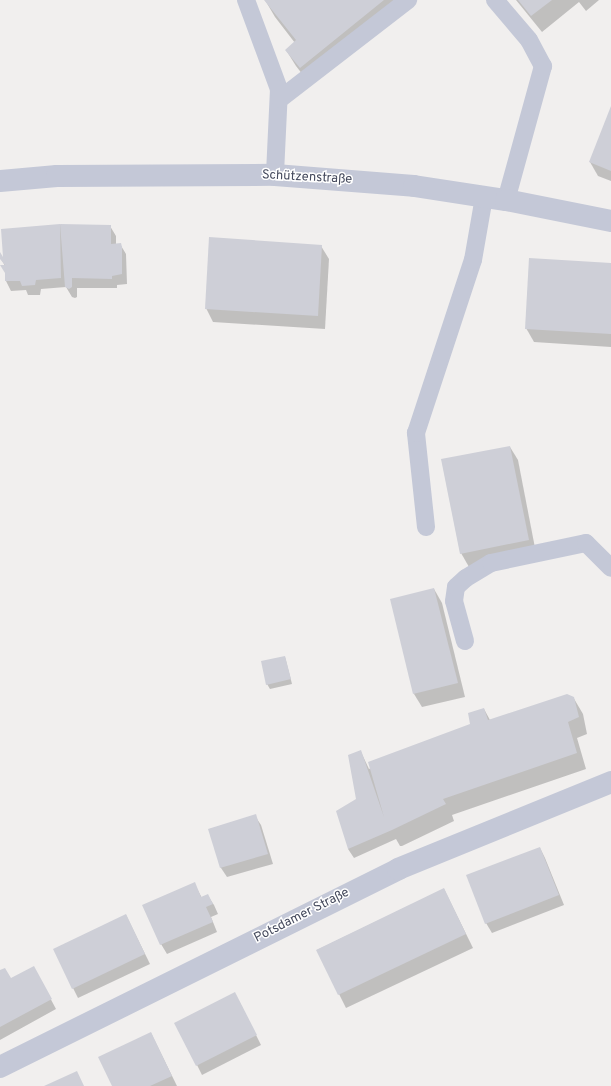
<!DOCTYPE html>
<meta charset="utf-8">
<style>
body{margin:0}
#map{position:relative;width:611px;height:1086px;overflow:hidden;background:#f1efee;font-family:Overpass,sans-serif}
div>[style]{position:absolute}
.shadow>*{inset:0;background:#0003}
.building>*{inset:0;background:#cecfd7}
.service>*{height:18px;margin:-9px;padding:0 9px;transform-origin:9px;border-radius:9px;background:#c4c8d7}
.tertiary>*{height:22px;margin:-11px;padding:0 11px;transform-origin:11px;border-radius:11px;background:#c4c8d7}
span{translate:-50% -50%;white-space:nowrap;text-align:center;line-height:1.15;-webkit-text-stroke:3px #fff;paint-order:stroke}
.street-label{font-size:13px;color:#454a5d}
</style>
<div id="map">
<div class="shadow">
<i style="clip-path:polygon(265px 0,413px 0,310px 84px,296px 66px,286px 50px,295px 43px,275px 17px)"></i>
<i style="clip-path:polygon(516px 0,599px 0,586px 11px,579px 2px,542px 32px)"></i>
<i style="clip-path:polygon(611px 108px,611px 181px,598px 176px,590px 162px)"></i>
<i style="clip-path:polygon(60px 225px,110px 226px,116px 236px,116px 245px,120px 244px,126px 254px,127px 284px,117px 285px,117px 288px,77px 288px,77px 297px,75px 298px,72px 297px,66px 287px,41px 289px,40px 295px,28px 295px,26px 290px,11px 291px,6px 281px,5px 266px,0 257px,5px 261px)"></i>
<i style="clip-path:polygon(321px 246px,329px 259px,325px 329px,213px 322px,206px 308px)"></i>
<i style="clip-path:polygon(611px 264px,611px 347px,534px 342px,526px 328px)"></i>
<i style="clip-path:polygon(510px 447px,518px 460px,536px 553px,469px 567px,461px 553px)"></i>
<i style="clip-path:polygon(434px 589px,442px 603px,465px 697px,422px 707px,414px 694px)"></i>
<i style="clip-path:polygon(285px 657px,292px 684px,270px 689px,267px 684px)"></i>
<i style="clip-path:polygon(573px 697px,583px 714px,587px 734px,577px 738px,586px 769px,452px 815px,454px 821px,402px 846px,400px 846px,396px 839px,354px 858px,348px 849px,357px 800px,361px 752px,369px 769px,472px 724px,484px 709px,490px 720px)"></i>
<i style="clip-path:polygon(255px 816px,261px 825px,273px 864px,227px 877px,221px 868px,210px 829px)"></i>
<i style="clip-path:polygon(540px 848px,545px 858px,564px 905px,492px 933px,486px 923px)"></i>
<i style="clip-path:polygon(194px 883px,202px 898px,208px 896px,214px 905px,218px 914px,211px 917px,217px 932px,167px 954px,161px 944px)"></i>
<i style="clip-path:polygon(444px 889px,473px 948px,346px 1008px,317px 950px)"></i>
<i style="clip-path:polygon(126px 915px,150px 964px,78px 998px,73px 988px)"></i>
<i style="clip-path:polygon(0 971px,10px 980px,39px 977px,56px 1009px,0 1040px)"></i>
<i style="clip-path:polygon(240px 1003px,261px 1045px,202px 1075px,197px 1065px)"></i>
<i style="clip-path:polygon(151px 1033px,177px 1086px,113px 1086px)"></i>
</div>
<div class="building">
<i style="clip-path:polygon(264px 0,384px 0,300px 68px,285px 50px,296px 40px)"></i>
<i style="clip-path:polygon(518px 0,552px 0,531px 16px)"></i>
<i style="clip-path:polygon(611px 106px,611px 171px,589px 162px)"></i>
<i style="clip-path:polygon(60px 224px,61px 278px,36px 280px,35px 285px,22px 286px,20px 281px,5px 281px,5px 273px,0 265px,5px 265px,0 259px,0 252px,3px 257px,1px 229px)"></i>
<i style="clip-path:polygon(60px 224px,111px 225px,111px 244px,121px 243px,122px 247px,122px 274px,112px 276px,112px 279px,72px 278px,72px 287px,69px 289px,65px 287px)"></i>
<i style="clip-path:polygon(209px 237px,322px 245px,318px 316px,205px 309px)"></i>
<i style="clip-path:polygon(529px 258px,611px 263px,611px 334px,525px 329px)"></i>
<i style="clip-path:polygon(510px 446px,529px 540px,460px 554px,441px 459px)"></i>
<i style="clip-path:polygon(434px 588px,458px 683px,413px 694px,390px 599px)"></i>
<i style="clip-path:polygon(285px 656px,291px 679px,266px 685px,261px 661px)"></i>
<i style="clip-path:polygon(567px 694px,574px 697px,579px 717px,568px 722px,577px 753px,443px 799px,446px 804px,392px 830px,348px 849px,336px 811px,356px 799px,348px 755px,361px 750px,384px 817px,368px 762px,470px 724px,468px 713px,484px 708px,488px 720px)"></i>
<i style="clip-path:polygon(256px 814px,268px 854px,220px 868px,208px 829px)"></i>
<i style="clip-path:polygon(540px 847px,559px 895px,485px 924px,466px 875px)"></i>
<i style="clip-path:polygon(195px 882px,201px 897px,208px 894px,213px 904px,206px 907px,213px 922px,160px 945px,142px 905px)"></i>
<i style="clip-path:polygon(444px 888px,466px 934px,338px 995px,316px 950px)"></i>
<i style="clip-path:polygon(126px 914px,145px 954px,72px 989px,53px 949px)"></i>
<i style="clip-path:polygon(34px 966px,52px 999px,0 1027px,0 970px,5px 968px,11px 978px)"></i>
<i style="clip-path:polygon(235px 992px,257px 1035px,196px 1066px,174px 1023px)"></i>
<i style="clip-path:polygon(151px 1032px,172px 1076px,150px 1086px,112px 1086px,98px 1057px)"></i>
<i style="clip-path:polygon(77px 1071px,84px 1086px,44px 1086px)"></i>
</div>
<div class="service">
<i style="left:246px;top:0;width:95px;rotate:69.7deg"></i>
<i style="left:279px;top:89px;width:86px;rotate:92.7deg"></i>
<i style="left:495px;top:0;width:52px;rotate:49.6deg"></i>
<i style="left:529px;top:40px;width:30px;rotate:62deg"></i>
<i style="left:543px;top:66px;width:139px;rotate:105.4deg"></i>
<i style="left:280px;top:99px;width:162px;rotate:-37.7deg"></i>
<i style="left:426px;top:527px;width:95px;rotate:-96.1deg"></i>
<i style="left:416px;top:433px;width:182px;rotate:-71.8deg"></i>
<i style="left:473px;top:260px;width:64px;rotate:-80.1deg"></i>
<i style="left:465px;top:641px;width:41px;rotate:-105.4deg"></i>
<i style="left:454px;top:601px;width:14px;rotate:-82deg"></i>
<i style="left:456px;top:587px;width:13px;rotate:-42deg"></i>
<i style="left:466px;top:578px;width:29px;rotate:-31deg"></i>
<i style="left:491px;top:563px;width:97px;rotate:-11.9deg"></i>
<i style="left:586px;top:543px;width:35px;rotate:45deg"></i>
</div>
<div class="tertiary">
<i style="left:0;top:181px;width:57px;rotate:-5deg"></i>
<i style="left:57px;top:176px;width:218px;rotate:-0.3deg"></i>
<i style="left:275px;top:175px;width:139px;rotate:4.5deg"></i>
<i style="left:414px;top:186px;width:93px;rotate:8.7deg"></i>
<i style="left:506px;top:200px;width:107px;rotate:11.3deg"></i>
<i style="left:0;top:1067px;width:445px;rotate:-26.4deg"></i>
<i style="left:398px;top:869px;width:230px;rotate:-22.2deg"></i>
</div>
<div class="street-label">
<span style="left:307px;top:178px;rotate:3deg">Schützenstraße</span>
<span style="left:302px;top:916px;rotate:-27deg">Potsdamer Straße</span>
</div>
</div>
